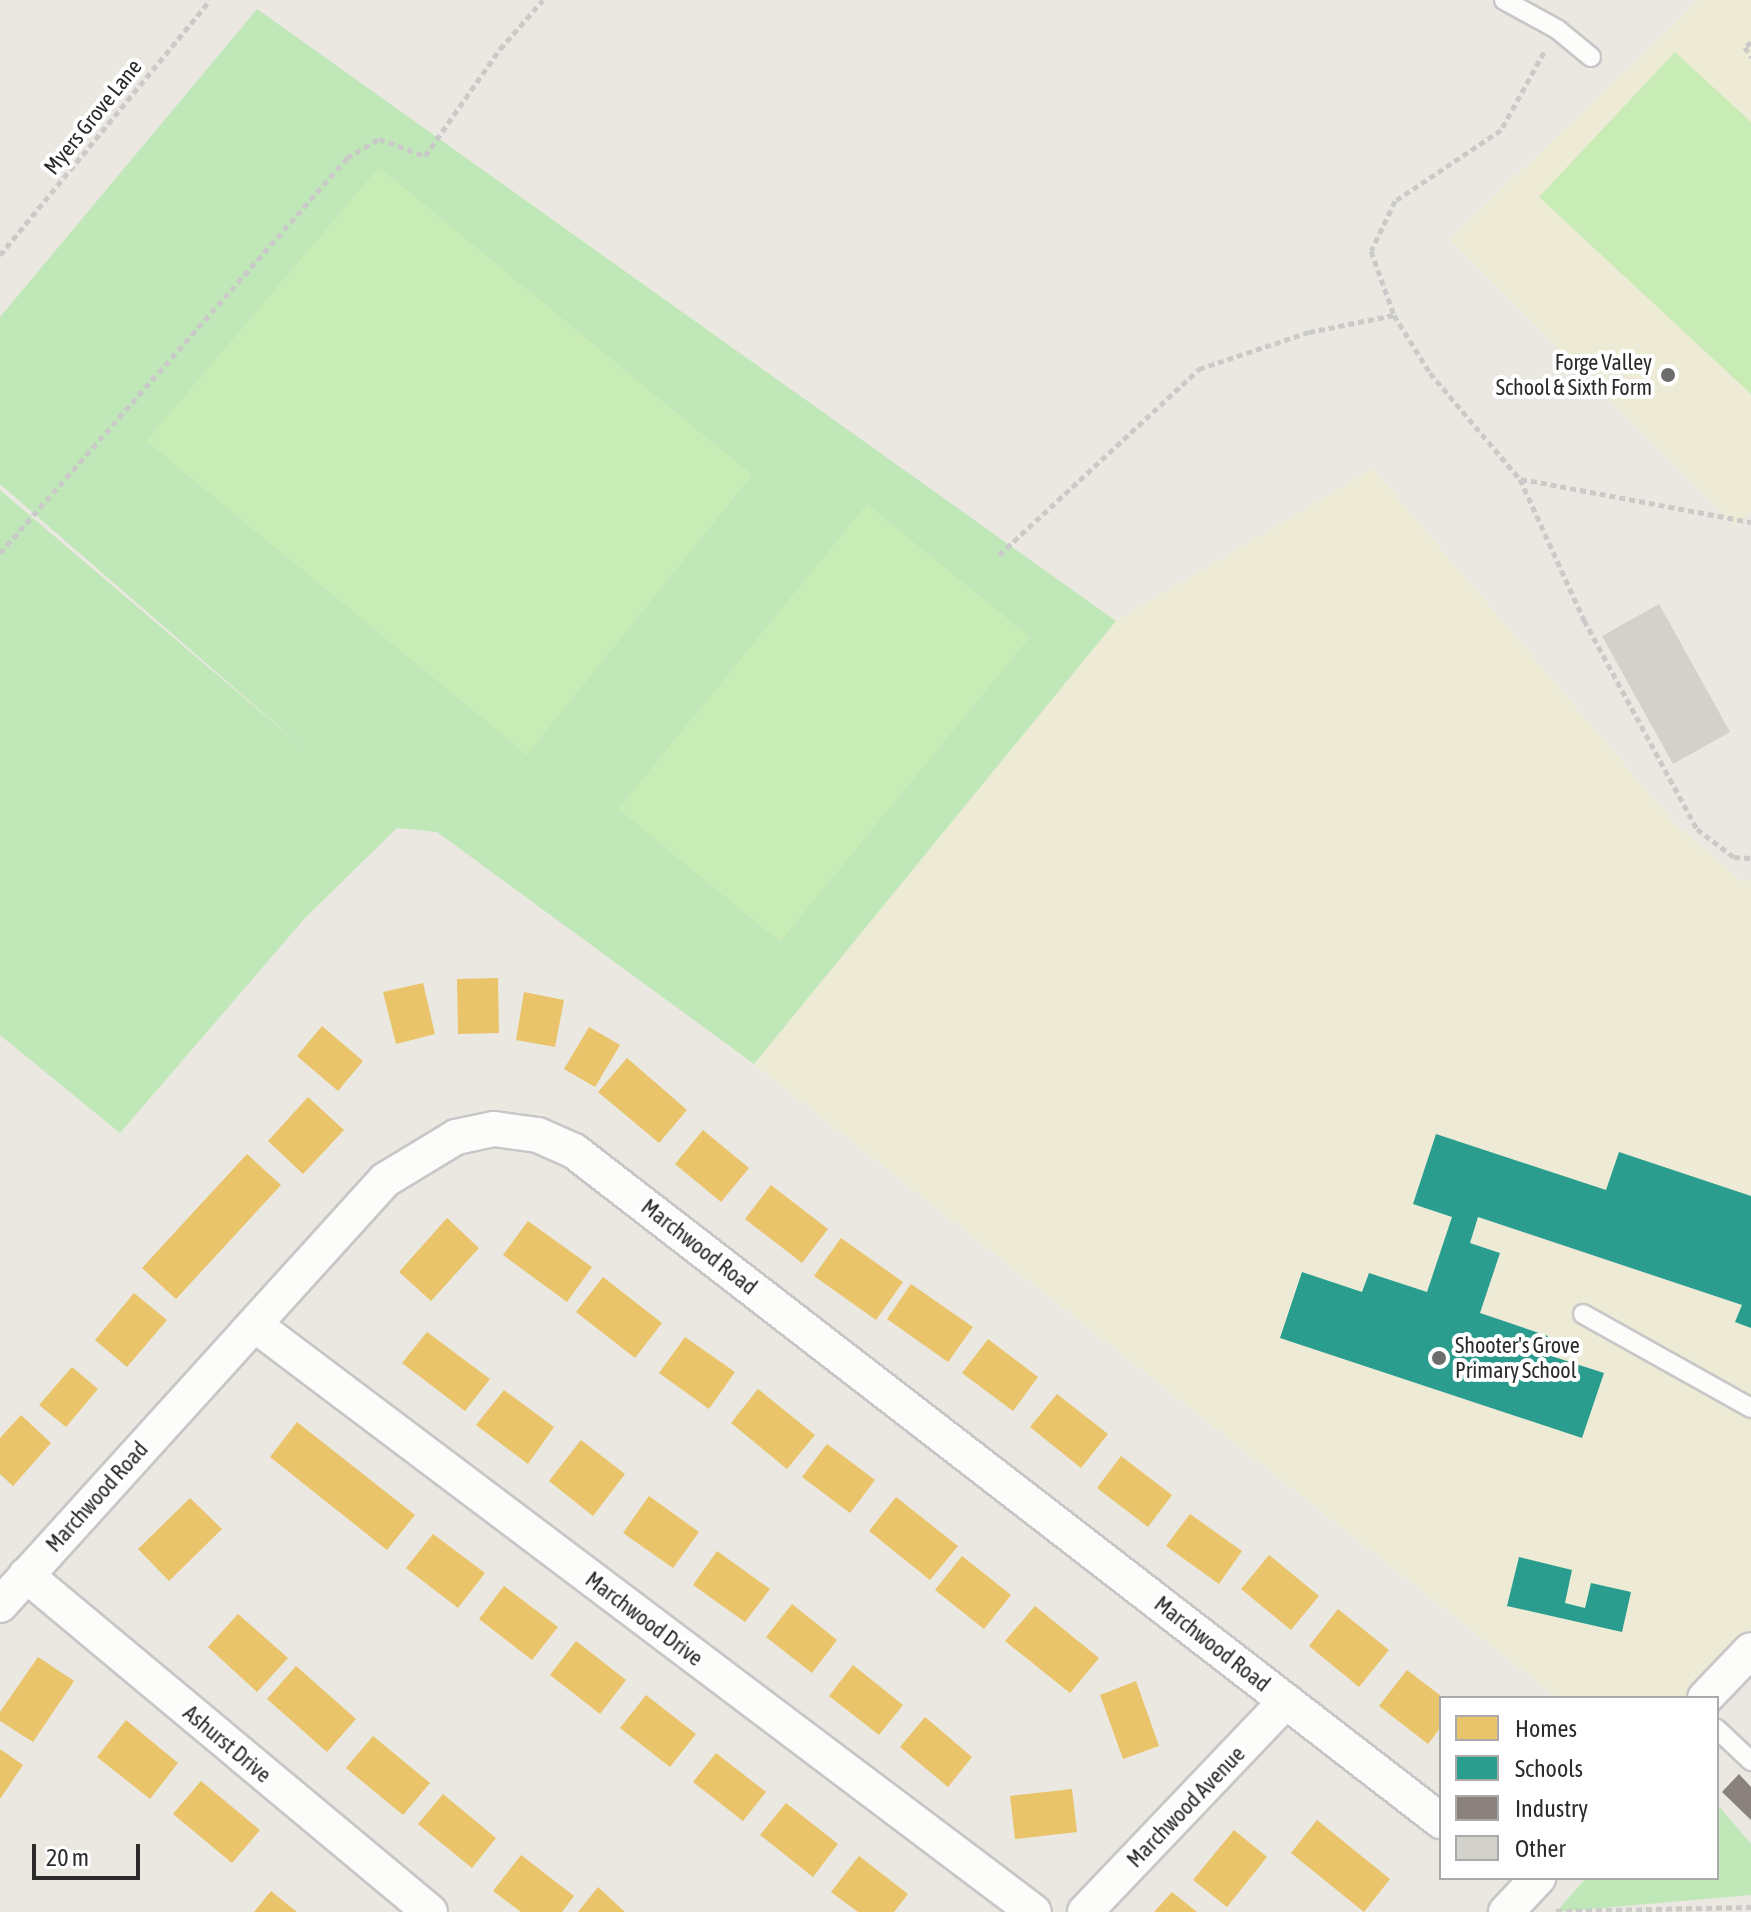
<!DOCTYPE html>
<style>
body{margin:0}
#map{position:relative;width:1751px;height:1912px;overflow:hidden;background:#eae8e1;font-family:"Asap Condensed",sans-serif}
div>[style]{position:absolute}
.education>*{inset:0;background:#edebd5}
.green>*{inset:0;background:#c0e7b8}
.pitch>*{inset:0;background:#c9ebb6}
.homes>*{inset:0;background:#e9c46a}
.schools>*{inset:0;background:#2a9d8f}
.industry>*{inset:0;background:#8a817c}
.building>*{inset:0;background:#d3d1cc}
.path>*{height:5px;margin-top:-2.5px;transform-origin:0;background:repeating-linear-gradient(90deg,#cacac9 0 6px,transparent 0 10px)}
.roads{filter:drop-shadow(2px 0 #c8c6c7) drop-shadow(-2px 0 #c8c6c7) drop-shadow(0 2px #c8c6c7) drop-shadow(0 -2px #c8c6c7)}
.lane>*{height:18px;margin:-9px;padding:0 9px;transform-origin:9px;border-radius:9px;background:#fcfcfa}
.street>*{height:34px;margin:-17px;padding:0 17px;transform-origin:17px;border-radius:17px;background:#fcfcfa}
.dots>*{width:22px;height:22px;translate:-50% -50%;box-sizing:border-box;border:4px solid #fff;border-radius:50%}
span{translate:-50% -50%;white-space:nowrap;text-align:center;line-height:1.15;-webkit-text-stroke:8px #fff;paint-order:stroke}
.street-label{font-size:22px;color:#2b2b2b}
.poi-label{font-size:22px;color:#2b2b2b}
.right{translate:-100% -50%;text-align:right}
.left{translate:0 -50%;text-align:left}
.legend{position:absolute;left:1439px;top:1696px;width:280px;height:184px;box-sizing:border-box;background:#fff;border:2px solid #aaa;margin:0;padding:10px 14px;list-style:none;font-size:24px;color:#2b2b2b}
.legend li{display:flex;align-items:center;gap:16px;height:40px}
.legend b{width:40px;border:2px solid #aaa}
.scale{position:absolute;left:32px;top:1844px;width:108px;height:36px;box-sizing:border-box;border:4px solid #2b2b2b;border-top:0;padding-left:10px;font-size:24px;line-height:28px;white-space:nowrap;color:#2b2b2b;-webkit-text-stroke:6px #fff;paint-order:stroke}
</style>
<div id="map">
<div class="education">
<i style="clip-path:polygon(1700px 0,1751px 0,1751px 512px,1735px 526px,1450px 239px)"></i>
<i style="clip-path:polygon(1373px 469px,1674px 823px,1740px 880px,1751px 881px,1751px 1651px,1709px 1698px,1558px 1698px,754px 1064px,1116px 621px)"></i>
</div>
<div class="green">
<i style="clip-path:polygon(257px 9px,1116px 621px,754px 1064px,437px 832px,397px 828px,305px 918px,120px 1133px,0 1035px,0 490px,308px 752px,0 484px,0 317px)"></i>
<i style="clip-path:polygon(1717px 1804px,1751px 1844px,1751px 1895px,1556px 1912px,1586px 1878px,1717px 1878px)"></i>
</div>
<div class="pitch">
<i style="clip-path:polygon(1675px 52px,1751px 122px,1751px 394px,1539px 197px)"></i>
<i style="clip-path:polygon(379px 167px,752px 475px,527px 755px,146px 441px)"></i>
<i style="clip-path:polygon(867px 504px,1030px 637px,780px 942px,618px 809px)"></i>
</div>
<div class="homes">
<i style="clip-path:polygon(498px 978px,499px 1033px,458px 1034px,457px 979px)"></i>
<i style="clip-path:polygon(423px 983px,435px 1034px,396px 1044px,383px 992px)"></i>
<i style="clip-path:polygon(524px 992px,564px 1000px,555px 1047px,516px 1040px)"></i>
<i style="clip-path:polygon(322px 1026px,363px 1061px,338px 1091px,297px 1056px)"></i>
<i style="clip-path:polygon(589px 1027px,620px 1045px,595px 1087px,564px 1069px)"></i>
<i style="clip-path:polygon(627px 1058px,687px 1110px,659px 1143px,598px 1092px)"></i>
<i style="clip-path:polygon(308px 1097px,344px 1130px,303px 1174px,268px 1141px)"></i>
<i style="clip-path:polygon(703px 1130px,749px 1168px,721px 1202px,675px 1164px)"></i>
<i style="clip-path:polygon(247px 1154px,281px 1185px,176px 1299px,142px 1268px)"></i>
<i style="clip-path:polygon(771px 1185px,828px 1229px,802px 1263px,745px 1219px)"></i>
<i style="clip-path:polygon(447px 1218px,479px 1248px,431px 1301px,399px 1272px)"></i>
<i style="clip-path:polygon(528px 1221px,592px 1267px,567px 1302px,503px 1255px)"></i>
<i style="clip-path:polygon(841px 1238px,903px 1282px,876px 1320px,814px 1276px)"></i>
<i style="clip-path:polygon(603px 1277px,662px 1323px,635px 1358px,576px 1312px)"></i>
<i style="clip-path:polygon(911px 1284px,973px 1327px,948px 1362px,887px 1319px)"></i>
<i style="clip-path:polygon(134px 1293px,167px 1320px,127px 1367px,95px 1340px)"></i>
<i style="clip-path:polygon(427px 1332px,490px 1379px,465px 1411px,402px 1363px)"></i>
<i style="clip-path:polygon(685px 1337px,735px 1372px,709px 1409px,659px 1373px)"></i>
<i style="clip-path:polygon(988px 1339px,1038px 1377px,1013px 1411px,962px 1373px)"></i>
<i style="clip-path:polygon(72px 1367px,98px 1389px,66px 1427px,39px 1405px)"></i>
<i style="clip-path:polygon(758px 1389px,815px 1435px,787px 1469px,731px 1423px)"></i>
<i style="clip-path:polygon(504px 1390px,554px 1427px,528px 1464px,476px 1425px)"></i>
<i style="clip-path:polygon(1057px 1394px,1108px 1434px,1081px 1468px,1030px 1427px)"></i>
<i style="clip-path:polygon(21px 1415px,51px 1443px,13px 1486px,0 1474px,0 1438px)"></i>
<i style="clip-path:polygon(297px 1422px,415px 1515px,387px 1550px,270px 1457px)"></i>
<i style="clip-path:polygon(581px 1440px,625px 1474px,593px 1516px,549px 1481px)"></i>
<i style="clip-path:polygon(827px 1444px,875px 1480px,850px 1513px,802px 1477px)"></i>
<i style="clip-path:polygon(1121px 1456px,1172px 1495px,1148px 1527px,1097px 1488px)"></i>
<i style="clip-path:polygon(649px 1496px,699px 1532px,673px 1568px,623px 1533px)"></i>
<i style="clip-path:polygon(896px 1497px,958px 1546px,930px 1580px,869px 1531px)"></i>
<i style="clip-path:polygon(190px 1498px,222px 1529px,169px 1581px,138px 1549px)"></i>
<i style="clip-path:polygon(1190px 1514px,1242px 1551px,1219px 1584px,1166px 1546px)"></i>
<i style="clip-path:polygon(433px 1534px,485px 1573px,458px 1608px,406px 1568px)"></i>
<i style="clip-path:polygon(717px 1551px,770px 1589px,745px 1622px,693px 1585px)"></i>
<i style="clip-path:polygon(1269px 1555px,1319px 1596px,1291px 1630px,1241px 1589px)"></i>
<i style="clip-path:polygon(962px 1556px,1011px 1595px,984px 1629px,935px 1590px)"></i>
<i style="clip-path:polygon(504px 1586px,558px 1627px,532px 1660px,479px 1619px)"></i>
<i style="clip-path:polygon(792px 1604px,837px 1640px,812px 1673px,766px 1637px)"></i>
<i style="clip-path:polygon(1035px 1606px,1099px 1658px,1070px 1693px,1005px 1641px)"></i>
<i style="clip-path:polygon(1338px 1609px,1389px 1650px,1359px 1687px,1309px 1646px)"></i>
<i style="clip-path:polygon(238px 1614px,288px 1658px,257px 1692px,208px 1647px)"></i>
<i style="clip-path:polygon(576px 1641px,626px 1680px,600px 1714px,550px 1675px)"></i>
<i style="clip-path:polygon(38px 1657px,74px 1681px,33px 1742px,0 1721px,0 1712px)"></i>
<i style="clip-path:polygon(853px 1665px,903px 1705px,879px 1735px,829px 1696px)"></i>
<i style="clip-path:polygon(296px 1666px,356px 1719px,327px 1752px,267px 1699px)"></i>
<i style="clip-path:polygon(1407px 1670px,1441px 1696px,1441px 1727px,1428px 1744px,1379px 1706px)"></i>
<i style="clip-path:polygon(1136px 1681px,1159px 1746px,1123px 1759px,1100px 1695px)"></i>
<i style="clip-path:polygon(646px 1695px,696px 1734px,670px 1767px,620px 1728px)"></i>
<i style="clip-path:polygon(925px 1717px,972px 1757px,948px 1787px,900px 1747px)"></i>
<i style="clip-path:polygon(126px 1720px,178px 1763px,150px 1799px,97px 1757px)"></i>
<i style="clip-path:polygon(373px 1736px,430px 1783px,403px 1815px,346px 1768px)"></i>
<i style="clip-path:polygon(0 1749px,23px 1765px,0 1799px)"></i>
<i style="clip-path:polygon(716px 1753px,766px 1792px,743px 1821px,693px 1782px)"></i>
<i style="clip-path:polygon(201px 1781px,260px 1830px,232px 1863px,173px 1814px)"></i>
<i style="clip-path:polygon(1072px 1789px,1077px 1832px,1015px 1839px,1010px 1796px)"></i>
<i style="clip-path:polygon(443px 1794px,496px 1838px,472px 1868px,418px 1824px)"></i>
<i style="clip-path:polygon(786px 1803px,838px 1844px,813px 1877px,760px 1835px)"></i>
<i style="clip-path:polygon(1317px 1820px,1390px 1879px,1364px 1912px,1291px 1853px)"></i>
<i style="clip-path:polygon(1234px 1830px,1267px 1857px,1227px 1907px,1193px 1880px)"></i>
<i style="clip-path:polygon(521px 1855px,574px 1896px,562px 1912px,521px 1912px,493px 1891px)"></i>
<i style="clip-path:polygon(859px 1856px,908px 1894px,894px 1912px,858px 1912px,831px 1892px)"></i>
<i style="clip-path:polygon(598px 1887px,625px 1912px,578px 1912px)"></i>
<i style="clip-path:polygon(271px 1891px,297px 1912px,254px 1912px)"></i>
<i style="clip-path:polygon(1172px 1892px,1197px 1912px,1154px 1912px)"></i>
</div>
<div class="schools">
<i style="clip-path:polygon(1436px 1134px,1606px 1190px,1619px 1152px,1751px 1196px,1751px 1328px,1735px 1322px,1742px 1305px,1478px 1217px,1470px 1243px,1500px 1253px,1480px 1313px,1548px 1336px,1542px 1353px,1604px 1373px,1582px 1438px,1280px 1338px,1302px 1272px,1362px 1292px,1369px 1273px,1427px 1292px,1452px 1217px,1413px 1204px)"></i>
<i style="clip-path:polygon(1519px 1557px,1572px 1570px,1565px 1603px,1585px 1608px,1591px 1583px,1631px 1592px,1622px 1632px,1507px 1606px)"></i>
</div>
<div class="industry">
<i style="clip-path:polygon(1739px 1774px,1751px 1787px,1751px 1820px,1722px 1792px)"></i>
</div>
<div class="building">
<i style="clip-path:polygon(1659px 604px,1730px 732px,1673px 764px,1602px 636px)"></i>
</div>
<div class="path">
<i style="left:1751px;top:42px;width:8px;rotate:140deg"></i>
<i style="left:1745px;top:47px;width:12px;rotate:59deg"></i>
<i style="left:1544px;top:52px;width:89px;rotate:118.9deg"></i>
<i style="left:1501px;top:130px;width:128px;rotate:146.2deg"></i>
<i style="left:1395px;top:201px;width:55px;rotate:115.6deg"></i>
<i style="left:1371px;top:251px;width:68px;rotate:70.2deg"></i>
<i style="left:1394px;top:315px;width:68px;rotate:58.2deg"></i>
<i style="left:1430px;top:373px;width:139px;rotate:49.7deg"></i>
<i style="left:1520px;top:479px;width:155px;rotate:65.6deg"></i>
<i style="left:1584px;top:620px;width:238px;rotate:61.6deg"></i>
<i style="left:1697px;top:829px;width:46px;rotate:37.1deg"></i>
<i style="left:1734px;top:857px;width:17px;rotate:3deg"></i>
<i style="left:0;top:255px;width:330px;rotate:-50.5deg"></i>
<i style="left:1521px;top:479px;width:234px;rotate:10.6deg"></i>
<i style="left:0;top:553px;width:526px;rotate:-48.7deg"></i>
<i style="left:347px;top:158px;width:37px;rotate:-31deg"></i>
<i style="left:379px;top:139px;width:49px;rotate:20.3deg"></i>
<i style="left:425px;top:156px;width:131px;rotate:-55deg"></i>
<i style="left:500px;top:49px;width:65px;rotate:-48.7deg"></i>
<i style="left:999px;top:555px;width:273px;rotate:-42.9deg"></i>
<i style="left:1199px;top:369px;width:116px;rotate:-18.6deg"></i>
<i style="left:1309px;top:332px;width:87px;rotate:-11.3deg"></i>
<i style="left:1556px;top:1911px;width:195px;rotate:-1.2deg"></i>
</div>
<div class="roads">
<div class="lane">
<i style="left:1504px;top:0;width:60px;rotate:28.7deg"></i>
<i style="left:1557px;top:29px;width:44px;rotate:39.5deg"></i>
<i style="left:1583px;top:1314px;width:193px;rotate:29.2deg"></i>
<i style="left:1717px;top:1729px;width:47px;rotate:43.3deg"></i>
</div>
<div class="street">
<i style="left:255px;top:1325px;width:975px;rotate:37deg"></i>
<i style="left:26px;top:1575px;width:526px;rotate:39.83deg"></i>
<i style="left:0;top:1605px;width:573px;rotate:-47.83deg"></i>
<i style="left:385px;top:1180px;width:83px;rotate:-31.2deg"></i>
<i style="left:456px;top:1137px;width:39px;rotate:-12deg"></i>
<i style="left:494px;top:1129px;width:44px;rotate:7.8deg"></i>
<i style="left:538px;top:1135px;width:39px;rotate:24deg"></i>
<i style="left:574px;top:1151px;width:1096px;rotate:37.7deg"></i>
<i style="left:1705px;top:1698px;width:66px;rotate:-46.2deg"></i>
<i style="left:1085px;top:1912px;width:291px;rotate:-46.4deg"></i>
<i style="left:1506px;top:1912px;width:47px;rotate:-46.7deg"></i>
</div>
</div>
<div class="dots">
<i style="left:1668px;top:375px;background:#6e6d6b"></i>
<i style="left:1439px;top:1358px;background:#6e6d6b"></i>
</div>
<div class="street-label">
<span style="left:93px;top:117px;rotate:-51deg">Myers Grove Lane</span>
<span style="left:699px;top:1247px;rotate:38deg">Marchwood Road</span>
<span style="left:97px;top:1497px;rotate:-48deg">Marchwood Road</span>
<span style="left:644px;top:1619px;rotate:37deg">Marchwood Drive</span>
<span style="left:1212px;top:1644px;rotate:38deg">Marchwood Road</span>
<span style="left:227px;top:1744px;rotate:40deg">Ashurst Drive</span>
<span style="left:1186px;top:1807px;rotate:-46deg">Marchwood Avenue</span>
</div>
<div class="poi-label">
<span class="right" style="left:1652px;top:375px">Forge Valley<br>School &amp; Sixth Form</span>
<span class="left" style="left:1455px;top:1358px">Shooter's Grove<br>Primary School</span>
</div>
<ul class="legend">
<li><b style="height:22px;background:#e9c46a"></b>Homes</li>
<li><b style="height:22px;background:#2a9d8f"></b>Schools</li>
<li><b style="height:22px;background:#8a817c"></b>Industry</li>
<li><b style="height:22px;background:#d3d1cc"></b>Other</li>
</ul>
<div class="scale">20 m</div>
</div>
